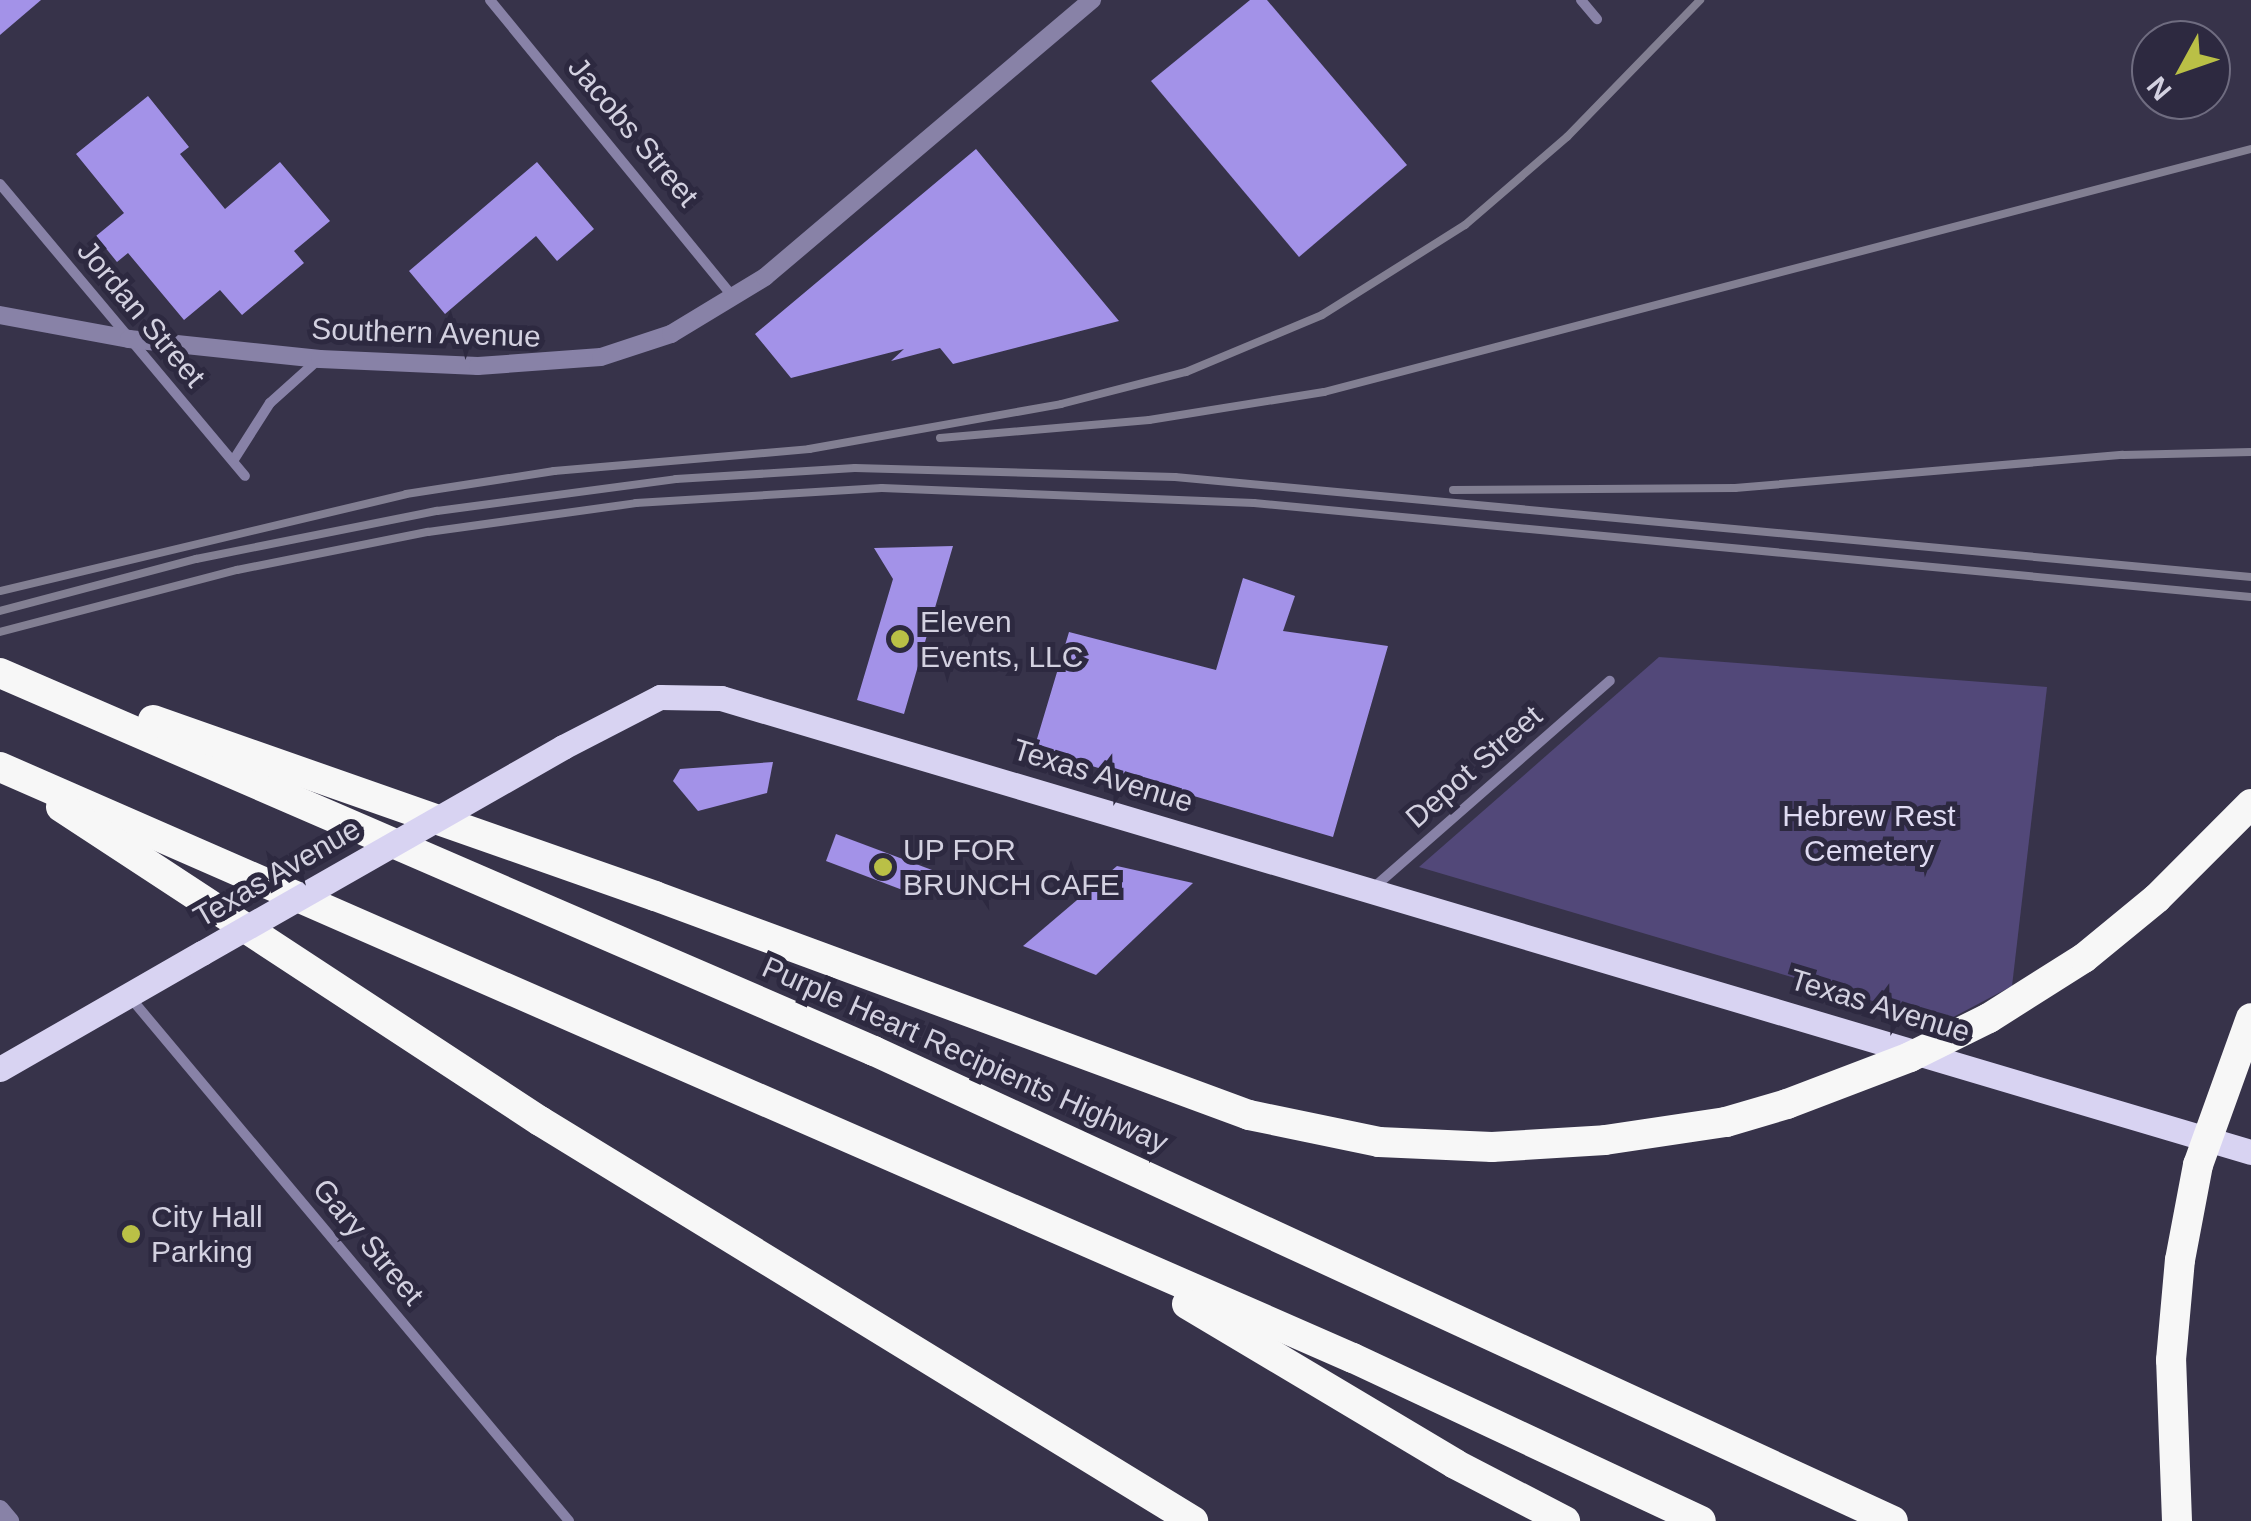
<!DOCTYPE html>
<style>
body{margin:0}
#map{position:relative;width:2251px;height:1521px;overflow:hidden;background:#37334a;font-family:Arial,sans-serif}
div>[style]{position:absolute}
.green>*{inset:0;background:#524879}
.building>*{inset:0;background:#a392e8}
.minor>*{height:10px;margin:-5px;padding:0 5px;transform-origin:5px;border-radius:5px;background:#8882a7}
.tertiary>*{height:18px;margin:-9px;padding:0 9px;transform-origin:9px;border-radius:9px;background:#8882a7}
.primary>*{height:25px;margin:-12.5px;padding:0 12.5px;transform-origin:12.5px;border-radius:12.5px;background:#d8d3f2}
.motorway>*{height:30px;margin:-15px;padding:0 15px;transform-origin:15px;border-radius:15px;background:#f7f7f7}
.rail>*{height:8px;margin:-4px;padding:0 4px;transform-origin:4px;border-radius:4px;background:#827f92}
.primary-bridge>*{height:25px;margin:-12.5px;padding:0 12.5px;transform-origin:12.5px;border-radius:12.5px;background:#d8d3f2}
.motorway-bridge>*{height:30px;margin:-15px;padding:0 15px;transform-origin:15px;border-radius:15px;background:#f7f7f7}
.dots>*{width:28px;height:28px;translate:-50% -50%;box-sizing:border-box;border:5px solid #2d2940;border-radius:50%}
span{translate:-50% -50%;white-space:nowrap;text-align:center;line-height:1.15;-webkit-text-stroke:10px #2d2940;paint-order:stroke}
.street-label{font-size:30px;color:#d3d1e0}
.poi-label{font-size:30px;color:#d3d1e0}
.left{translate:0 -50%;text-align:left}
.park-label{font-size:30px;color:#dfdbf2}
.north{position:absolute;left:2131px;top:20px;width:100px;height:100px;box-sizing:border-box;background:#2d2940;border:2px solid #6f6c80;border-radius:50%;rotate:230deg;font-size:28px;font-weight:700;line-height:40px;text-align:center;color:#d3d1e0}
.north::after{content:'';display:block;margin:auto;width:35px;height:45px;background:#bac046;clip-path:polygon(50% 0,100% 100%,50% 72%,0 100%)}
</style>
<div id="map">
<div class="green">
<i style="clip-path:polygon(1659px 657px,2047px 687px,2012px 986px,1944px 1022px,1419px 867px)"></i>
</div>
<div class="building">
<i style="clip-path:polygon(0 0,41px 0,0 35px)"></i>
<i style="clip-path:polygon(1250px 0,1267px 0,1407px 165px,1299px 257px,1151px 81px)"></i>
<i style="clip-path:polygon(148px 96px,189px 147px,180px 154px,225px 209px,280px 162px,330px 221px,294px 251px,304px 263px,242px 315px,220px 290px,184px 320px,128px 253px,117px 262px,96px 236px,124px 213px,76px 154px)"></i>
<i style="clip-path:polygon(976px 149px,1119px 321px,953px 364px,940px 348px,891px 361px,904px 349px,791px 378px,755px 334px)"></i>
<i style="clip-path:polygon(537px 162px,594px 229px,557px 261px,536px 236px,445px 314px,409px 271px)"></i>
<i style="clip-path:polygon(953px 546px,904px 714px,857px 700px,893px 579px,874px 548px)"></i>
<i style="clip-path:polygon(1243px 578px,1295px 596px,1283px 631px,1388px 646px,1333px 837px,1034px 749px,1069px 632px,1216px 670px)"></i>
<i style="clip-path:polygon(773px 762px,767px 793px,698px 811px,673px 781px,680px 769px)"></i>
<i style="clip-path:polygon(836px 834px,940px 873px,929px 900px,826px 861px)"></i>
<i style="clip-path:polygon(1117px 866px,1193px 883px,1096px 975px,1023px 946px)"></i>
</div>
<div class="minor">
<i style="left:490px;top:0;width:384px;rotate:50.7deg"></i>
<i style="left:1581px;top:0;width:25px;rotate:50deg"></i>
<i style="left:0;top:184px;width:381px;rotate:50deg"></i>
<i style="left:233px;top:461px;width:69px;rotate:-57.5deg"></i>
<i style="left:270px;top:403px;width:64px;rotate:-41.9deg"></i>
<i style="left:1372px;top:889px;width:316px;rotate:-41.2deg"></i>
<i style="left:129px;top:996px;width:685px;rotate:50.03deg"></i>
</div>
<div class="tertiary">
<i style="left:0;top:315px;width:131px;rotate:10.5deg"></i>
<i style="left:129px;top:339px;width:192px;rotate:6deg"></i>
<i style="left:320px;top:359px;width:158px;rotate:2.5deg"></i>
<i style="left:478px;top:366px;width:123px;rotate:-4.2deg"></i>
<i style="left:601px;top:357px;width:74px;rotate:-18.2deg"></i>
<i style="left:671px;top:334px;width:110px;rotate:-31.2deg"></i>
<i style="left:765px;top:277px;width:429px;rotate:-40.3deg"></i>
<i style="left:0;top:1509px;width:16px;rotate:50deg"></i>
</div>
<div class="primary">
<i style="left:563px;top:747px;width:109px;rotate:-27.3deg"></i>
<i style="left:660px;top:697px;width:61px;rotate:0.9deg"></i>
<i style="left:721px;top:698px;width:1596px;rotate:16.53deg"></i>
<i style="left:0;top:1069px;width:233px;rotate:-29.9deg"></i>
</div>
<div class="motorway">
<i style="left:0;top:673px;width:952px;rotate:23.39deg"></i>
<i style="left:874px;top:1051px;width:1122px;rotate:24.76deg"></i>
<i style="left:153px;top:720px;width:532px;rotate:19.32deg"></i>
<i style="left:0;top:767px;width:1476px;rotate:23.6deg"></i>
<i style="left:1353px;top:1358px;width:384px;rotate:25.1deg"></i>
<i style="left:61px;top:807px;width:573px;rotate:33.25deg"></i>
<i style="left:540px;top:1121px;width:766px;rotate:31.49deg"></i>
<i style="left:1187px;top:1304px;width:312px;rotate:30.8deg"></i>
<i style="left:1455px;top:1464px;width:124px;rotate:27.4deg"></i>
</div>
<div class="rail">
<i style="left:940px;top:438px;width:210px;rotate:-4.9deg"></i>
<i style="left:1149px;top:420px;width:177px;rotate:-9.1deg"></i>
<i style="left:1324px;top:392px;width:958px;rotate:-14.69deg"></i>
<i style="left:1453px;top:490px;width:282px;rotate:-0.4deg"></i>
<i style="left:1735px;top:488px;width:389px;rotate:-4.9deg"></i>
<i style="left:2123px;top:455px;width:128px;rotate:-1.3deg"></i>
<i style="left:0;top:591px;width:417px;rotate:-13.4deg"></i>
<i style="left:406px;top:494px;width:150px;rotate:-8.8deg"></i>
<i style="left:554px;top:471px;width:256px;rotate:-4.9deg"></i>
<i style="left:809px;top:449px;width:256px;rotate:-10.1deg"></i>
<i style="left:1061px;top:404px;width:129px;rotate:-14.4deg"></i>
<i style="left:1186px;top:372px;width:147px;rotate:-22.7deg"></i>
<i style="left:1322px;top:315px;width:169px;rotate:-32.2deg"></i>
<i style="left:1465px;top:225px;width:135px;rotate:-40.8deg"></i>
<i style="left:1567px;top:137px;width:191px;rotate:-45.8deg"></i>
<i style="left:0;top:611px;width:203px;rotate:-14.9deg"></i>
<i style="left:196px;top:559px;width:246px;rotate:-11.3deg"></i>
<i style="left:437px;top:511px;width:241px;rotate:-7.6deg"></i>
<i style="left:676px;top:479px;width:179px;rotate:-3.5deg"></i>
<i style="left:855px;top:468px;width:320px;rotate:1.6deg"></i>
<i style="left:1175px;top:477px;width:1081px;rotate:5.31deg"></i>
<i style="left:0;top:632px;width:245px;rotate:-14.7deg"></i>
<i style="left:237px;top:570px;width:195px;rotate:-11.3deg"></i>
<i style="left:428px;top:532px;width:210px;rotate:-7.9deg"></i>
<i style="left:636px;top:503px;width:246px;rotate:-3.5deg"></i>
<i style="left:882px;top:488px;width:372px;rotate:2.3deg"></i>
<i style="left:1254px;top:503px;width:1001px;rotate:5.39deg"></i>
</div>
<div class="primary-bridge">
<i style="left:202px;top:953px;width:416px;rotate:-29.7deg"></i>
</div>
<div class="motorway-bridge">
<i style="left:655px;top:896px;width:633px;rotate:20.24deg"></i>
<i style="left:1249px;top:1115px;width:133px;rotate:11.7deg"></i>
<i style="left:1379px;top:1142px;width:113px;rotate:2.5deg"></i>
<i style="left:1492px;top:1147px;width:113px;rotate:-3.5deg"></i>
<i style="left:1605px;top:1140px;width:122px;rotate:-8.5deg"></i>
<i style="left:1726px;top:1122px;width:64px;rotate:-16.4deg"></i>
<i style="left:1787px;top:1104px;width:132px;rotate:-20.9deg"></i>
<i style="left:1910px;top:1057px;width:88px;rotate:-26.3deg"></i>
<i style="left:1989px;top:1018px;width:112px;rotate:-32.3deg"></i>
<i style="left:2084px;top:958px;width:94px;rotate:-39.4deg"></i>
<i style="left:2157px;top:898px;width:133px;rotate:-45deg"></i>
<i style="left:2177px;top:1521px;width:161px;rotate:-92.1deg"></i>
<i style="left:2171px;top:1360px;width:100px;rotate:-84.9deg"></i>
<i style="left:2180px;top:1260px;width:97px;rotate:-79.3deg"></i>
<i style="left:2198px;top:1165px;width:156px;rotate:-70.2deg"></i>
</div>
<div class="dots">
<i style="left:900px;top:639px;background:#bac046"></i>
<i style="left:883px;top:867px;background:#bac046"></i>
<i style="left:131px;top:1234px;background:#bac046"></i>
</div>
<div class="street-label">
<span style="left:633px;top:132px;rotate:50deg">Jacobs Street</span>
<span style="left:141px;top:314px;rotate:50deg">Jordan Street</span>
<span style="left:426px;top:333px;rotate:2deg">Southern Avenue</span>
<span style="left:1474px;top:767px;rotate:-41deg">Depot Street</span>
<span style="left:1103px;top:776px;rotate:17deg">Texas Avenue</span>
<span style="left:277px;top:873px;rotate:-30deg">Texas Avenue</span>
<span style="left:1880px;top:1006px;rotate:17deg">Texas Avenue</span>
<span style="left:965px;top:1055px;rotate:24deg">Purple Heart Recipients Highway</span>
<span style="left:368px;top:1242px;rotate:50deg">Gary Street</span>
</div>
<div class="poi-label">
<span class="left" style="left:920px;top:639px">Eleven<br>Events, LLC</span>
<span class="left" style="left:903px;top:867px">UP FOR<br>BRUNCH CAFE</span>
<span class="left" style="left:151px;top:1234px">City Hall<br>Parking</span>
</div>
<div class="park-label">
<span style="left:1869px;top:833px">Hebrew Rest<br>Cemetery</span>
</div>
<div class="north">N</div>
</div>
